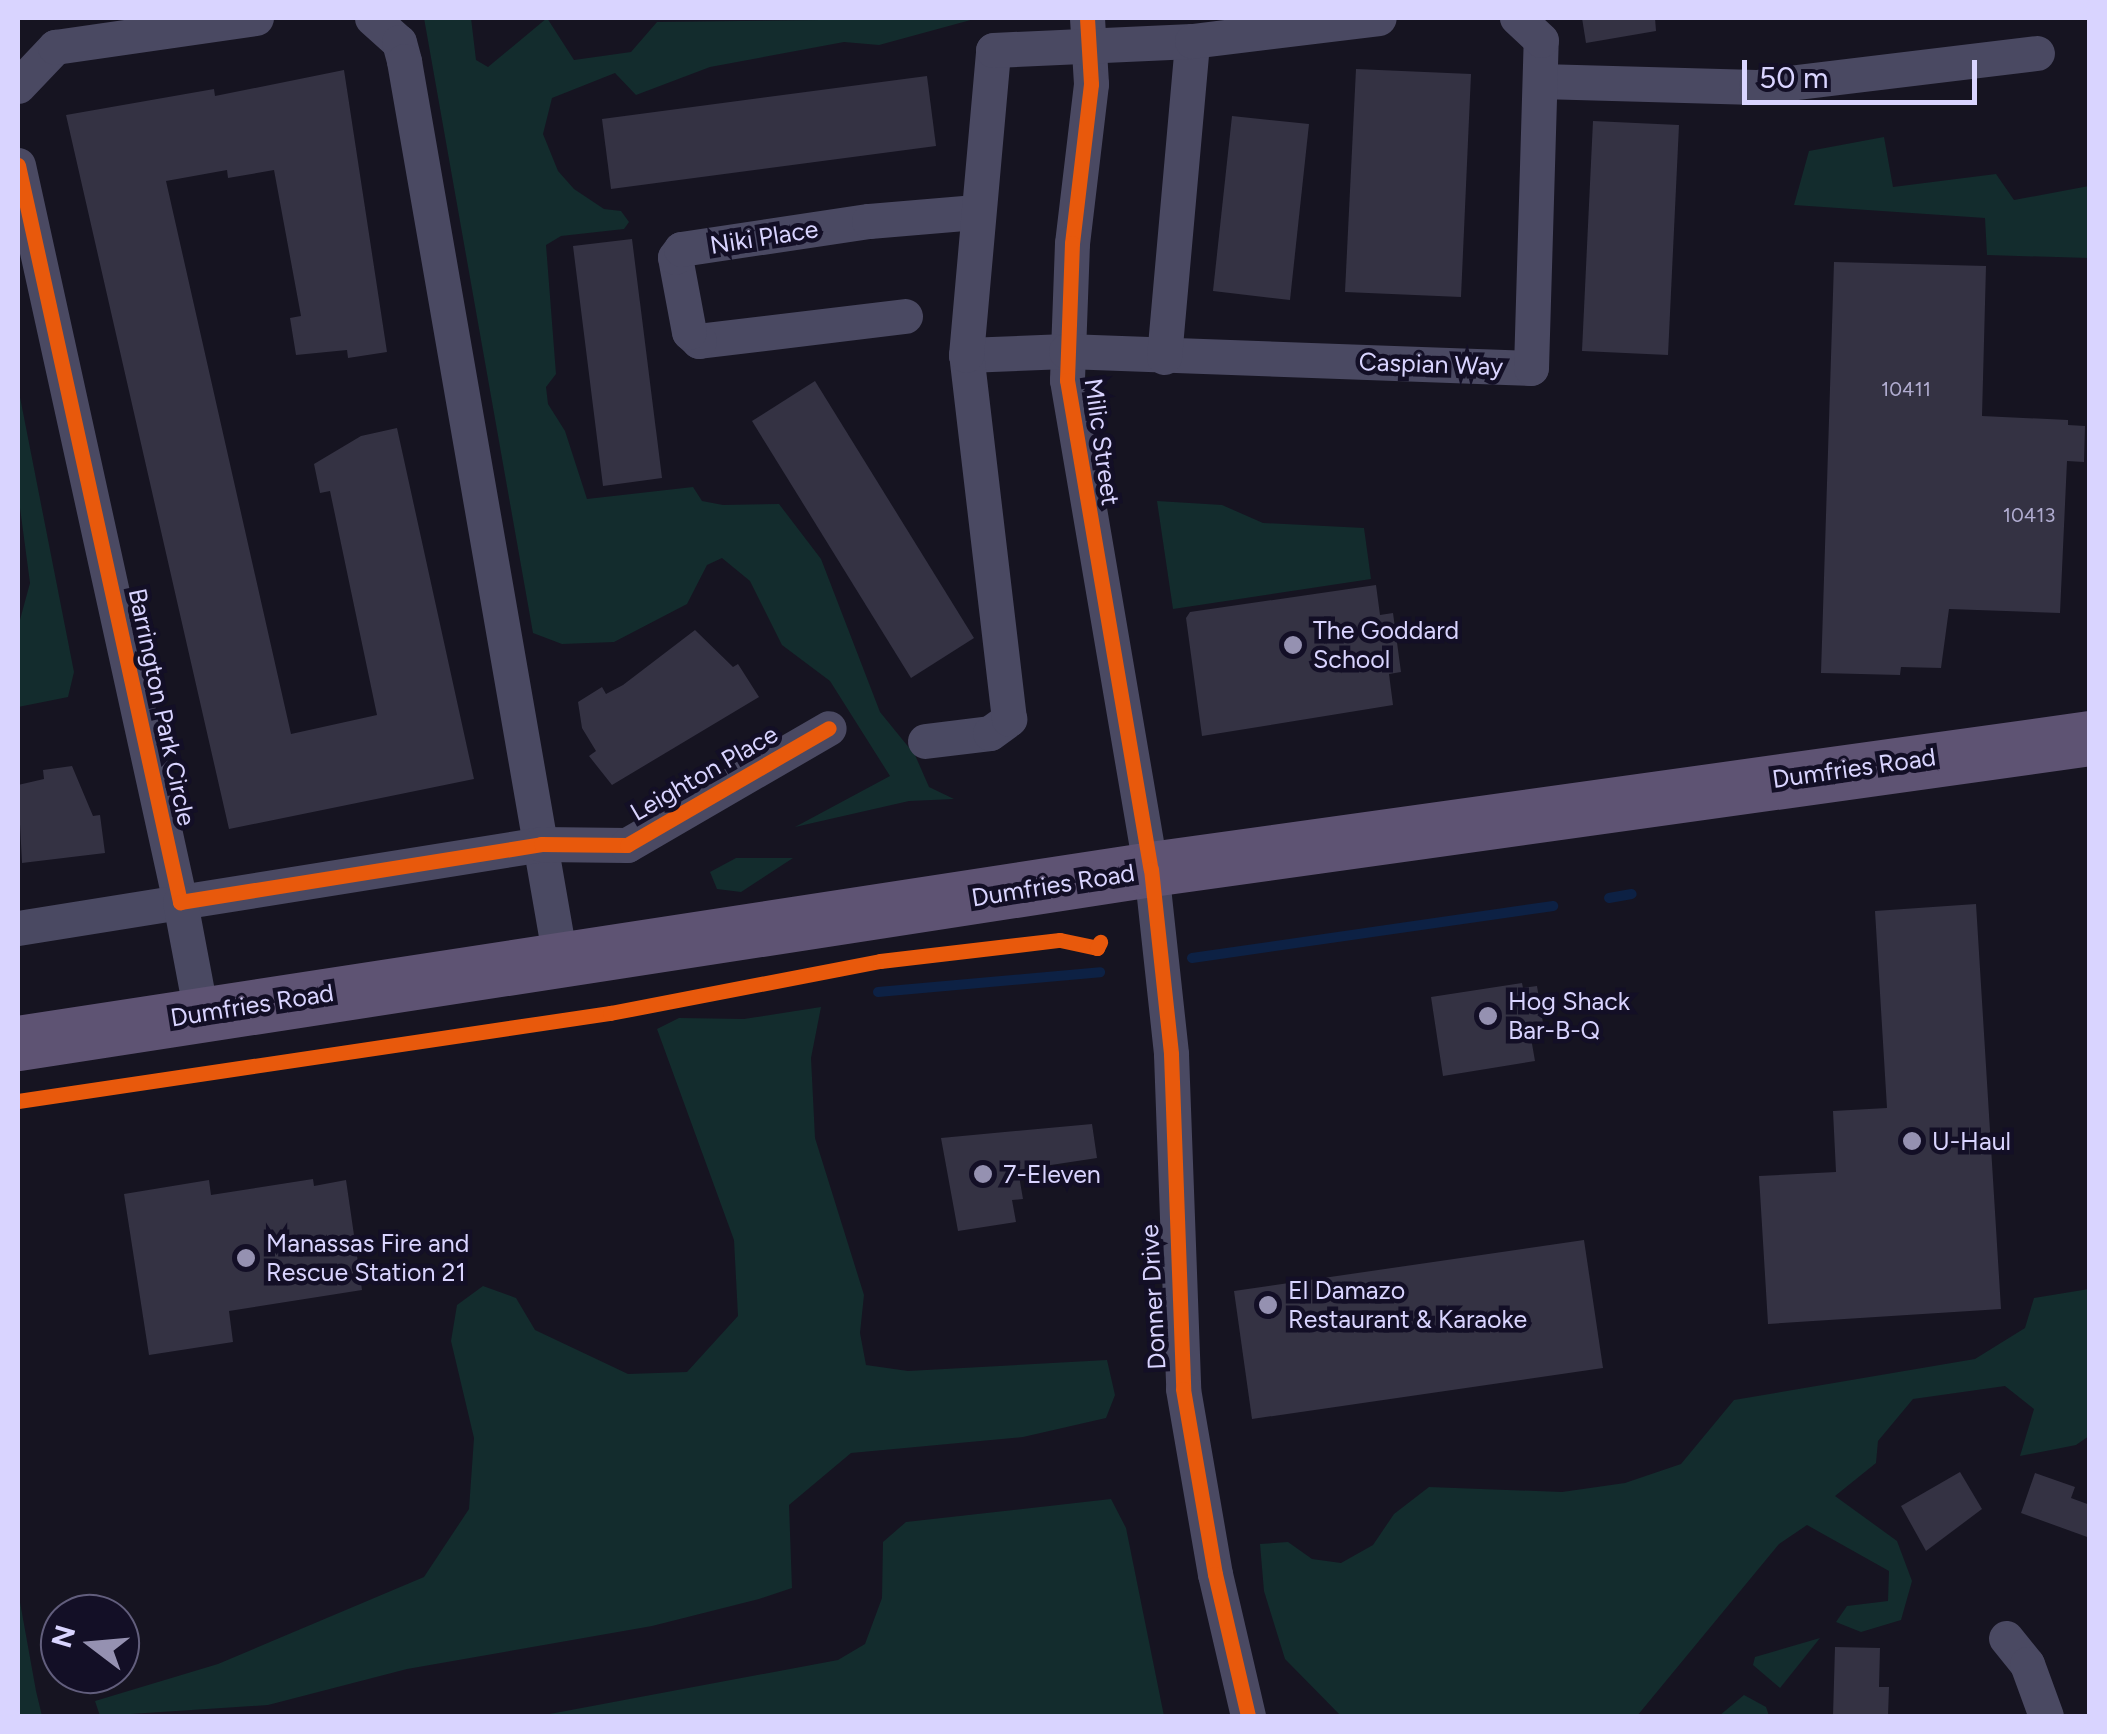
<!DOCTYPE html>
<style>
body{margin:0}
#map{position:relative;width:2107px;height:1734px;overflow:hidden;background:#161421;font-family:Figtree,sans-serif}
div>[style]{position:absolute}
.green>*{inset:0;background:#132c2d}
.stream>*{height:10px;margin:-5px;padding:0 5px;transform-origin:5px;border-radius:5px;background:#0d2144}
.building>*{inset:0;background:#343243}
.minor>*{height:35px;margin:-17.5px;padding:0 17.5px;transform-origin:17.5px;border-radius:17.5px;background:#4a4962}
.primary>*{height:55px;margin:-27.5px;padding:0 27.5px;transform-origin:27.5px;border-radius:27.5px;background:#5e5373}
.cycleway>*{height:15px;margin:-7.5px;padding:0 7.5px;transform-origin:7.5px;border-radius:7.5px;background:#e8590c}
.dots>*{width:28px;height:28px;translate:-50% -50%;box-sizing:border-box;border:5px solid #130f26;border-radius:50%}
span{translate:-50% -50%;white-space:nowrap;text-align:center;line-height:1.15;-webkit-text-stroke:9px #130f26;paint-order:stroke}
.number-label{font-size:20px;color:#b0acd0}
.number-label span{-webkit-text-stroke-width:0}
.street-label{font-size:25px;color:#d9d4ff}
.poi-label{font-size:25px;color:#d9d4ff}
.left{translate:0 -50%;text-align:left}
.frame{position:absolute;inset:0;border:20px solid #d9d4ff;pointer-events:none}
.north{position:absolute;left:40px;top:1594px;width:100px;height:100px;box-sizing:border-box;background:#130f26;border:2px solid #625e7d;border-radius:50%;rotate:286deg;font-size:28px;font-weight:700;line-height:40px;text-align:center;color:#d9d4ff}
.north::after{content:'';display:block;margin:auto;width:35px;height:45px;background:#9591b1;clip-path:polygon(50% 0,100% 100%,50% 72%,0 100%)}
.scale{position:absolute;left:1742px;top:60px;width:235px;height:45px;box-sizing:border-box;border:5px solid #d9d4ff;border-top:0;padding-left:12px;font-size:30px;line-height:35px;white-space:nowrap;color:#d9d4ff;-webkit-text-stroke:8px #130f26;paint-order:stroke}
</style>
<div id="map">
<div class="green">
<i style="clip-path:polygon(424px 18px,471px 18px,476px 60px,488px 67px,547px 18px,574px 60px,631px 52px,657px 22px,978px 18px,879px 45px,844px 42px,710px 67px,636px 95px,615px 73px,552px 98px,543px 134px,558px 171px,574px 189px,604px 209px,621px 211px,629px 222px,624px 229px,561px 236px,546px 245px,556px 374px,546px 387px,548px 404px,565px 431px,587px 499px,693px 487px,702px 501px,723px 505px,779px 504px,821px 559px,880px 712px,915px 755px,929px 787px,954px 799px,909px 801px,795px 827px,890px 776px,830px 681px,782px 645px,750px 581px,722px 558px,707px 565px,687px 604px,614px 642px,562px 644px,533px 633px)"></i>
<i style="clip-path:polygon(1884px 137px,1893px 187px,1996px 174px,2014px 200px,2089px 186px,2089px 258px,1987px 255px,1985px 218px,1794px 205px,1809px 151px)"></i>
<i style="clip-path:polygon(18px 387px,74px 672px,68px 697px,18px 707px,18px 627px,30px 583px,18px 493px)"></i>
<i style="clip-path:polygon(1157px 501px,1222px 505px,1263px 523px,1364px 528px,1371px 579px,1173px 609px)"></i>
<i style="clip-path:polygon(736px 858px,793px 858px,741px 892px,717px 889px,710px 872px)"></i>
<i style="clip-path:polygon(821px 1007px,811px 1058px,815px 1138px,864px 1295px,860px 1333px,866px 1365px,908px 1371px,1107px 1360px,1115px 1395px,1106px 1418px,1023px 1437px,851px 1453px,789px 1505px,792px 1588px,759px 1599px,652px 1626px,407px 1669px,268px 1705px,100px 1716px,95px 1701px,218px 1664px,424px 1577px,469px 1509px,474px 1438px,451px 1341px,457px 1305px,483px 1286px,516px 1298px,535px 1330px,628px 1374px,687px 1372px,738px 1316px,734px 1240px,657px 1029px,679px 1018px,744px 1019px)"></i>
<i style="clip-path:polygon(2089px 1289px,2089px 1436px,2076px 1445px,2020px 1456px,2034px 1409px,2005px 1386px,1913px 1399px,1878px 1441px,1876px 1463px,1835px 1496px,1897px 1541px,1912px 1581px,1901px 1620px,1861px 1632px,1836px 1622px,1847px 1606px,1888px 1601px,1889px 1571px,1807px 1525px,1779px 1544px,1637px 1716px,1341px 1716px,1285px 1659px,1264px 1591px,1260px 1544px,1288px 1542px,1312px 1559px,1341px 1563px,1373px 1545px,1394px 1514px,1429px 1487px,1562px 1492px,1625px 1483px,1681px 1464px,1734px 1400px,1975px 1359px,2025px 1328px,2034px 1298px)"></i>
<i style="clip-path:polygon(1111px 1499px,1126px 1528px,1164px 1716px,539px 1716px,838px 1660px,865px 1644px,882px 1598px,883px 1542px,906px 1522px)"></i>
<i style="clip-path:polygon(18px 1591px,36px 1691px,42px 1716px,18px 1716px)"></i>
<i style="clip-path:polygon(1820px 1638px,1780px 1688px,1753px 1665px,1755px 1657px)"></i>
<i style="clip-path:polygon(1744px 1695px,1766px 1707px,1769px 1716px,1719px 1716px)"></i>
</div>
<div class="stream">
<i style="left:1609px;top:898px;width:23px;rotate:-10deg"></i>
<i style="left:1192px;top:958px;width:365px;rotate:-8.2deg"></i>
<i style="left:878px;top:992px;width:223px;rotate:-5.1deg"></i>
</div>
<div class="building">
<i style="clip-path:polygon(1582px 18px,1655px 18px,1656px 31px,1586px 43px)"></i>
<i style="clip-path:polygon(1356px 69px,1471px 74px,1461px 297px,1345px 292px)"></i>
<i style="clip-path:polygon(344px 70px,387px 352px,348px 358px,347px 350px,296px 355px,290px 318px,301px 316px,274px 170px,228px 178px,227px 170px,166px 181px,291px 734px,377px 715px,330px 491px,320px 493px,314px 464px,361px 436px,397px 428px,474px 779px,229px 829px,66px 115px,214px 89px,215px 96px)"></i>
<i style="clip-path:polygon(927px 76px,936px 146px,611px 189px,602px 119px)"></i>
<i style="clip-path:polygon(1232px 116px,1309px 124px,1290px 300px,1213px 291px)"></i>
<i style="clip-path:polygon(1593px 121px,1679px 125px,1668px 355px,1582px 351px)"></i>
<i style="clip-path:polygon(632px 239px,662px 478px,603px 486px,573px 246px)"></i>
<i style="clip-path:polygon(1834px 262px,1986px 266px,1982px 416px,2068px 420px,2068px 425px,2085px 426px,2084px 462px,2067px 461px,2060px 613px,1949px 609px,1941px 668px,1901px 667px,1900px 675px,1821px 673px)"></i>
<i style="clip-path:polygon(815px 381px,974px 638px,911px 678px,752px 421px)"></i>
<i style="clip-path:polygon(1376px 585px,1380px 615px,1393px 613px,1401px 672px,1389px 674px,1393px 705px,1202px 736px,1186px 618px,1190px 612px)"></i>
<i style="clip-path:polygon(695px 630px,733px 667px,738px 664px,759px 697px,612px 785px,589px 756px,596px 751px,582px 728px,578px 702px,602px 687px,606px 694px,623px 685px)"></i>
<i style="clip-path:polygon(72px 766px,93px 816px,100px 815px,105px 853px,22px 863px,18px 785px,44px 779px,43px 770px)"></i>
<i style="clip-path:polygon(1976px 904px,2001px 1309px,1768px 1324px,1759px 1176px,1836px 1172px,1833px 1111px,1887px 1108px,1875px 911px)"></i>
<i style="clip-path:polygon(1522px 983px,1523px 988px,1537px 986px,1545px 1035px,1531px 1038px,1535px 1061px,1443px 1076px,1431px 997px)"></i>
<i style="clip-path:polygon(1092px 1124px,1097px 1158px,1018px 1170px,1023px 1199px,1012px 1200px,1016px 1222px,958px 1231px,941px 1138px)"></i>
<i style="clip-path:polygon(313px 1179px,314px 1186px,346px 1180px,362px 1290px,229px 1311px,233px 1342px,149px 1355px,124px 1194px,209px 1180px,211px 1195px)"></i>
<i style="clip-path:polygon(1584px 1240px,1603px 1368px,1252px 1419px,1234px 1291px)"></i>
<i style="clip-path:polygon(1960px 1472px,1982px 1509px,1926px 1551px,1901px 1506px)"></i>
<i style="clip-path:polygon(2035px 1473px,2075px 1487px,2071px 1498px,2090px 1505px,2090px 1538px,2021px 1513px)"></i>
<i style="clip-path:polygon(1835px 1647px,1880px 1648px,1879px 1687px,1889px 1687px,1888px 1716px,1833px 1716px)"></i>
</div>
<div class="minor">
<i style="left:372px;top:18px;width:36px;rotate:42deg"></i>
<i style="left:399px;top:42px;width:20px;rotate:75deg"></i>
<i style="left:404px;top:61px;width:911px;rotate:80.14deg"></i>
<i style="left:1087px;top:18px;width:66px;rotate:86.5deg"></i>
<i style="left:1091px;top:84px;width:160px;rotate:96.8deg"></i>
<i style="left:1072px;top:243px;width:137px;rotate:92.1deg"></i>
<i style="left:1067px;top:380px;width:496px;rotate:80.3deg"></i>
<i style="left:1151px;top:869px;width:186px;rotate:83.8deg"></i>
<i style="left:1171px;top:1054px;width:335px;rotate:87.9deg"></i>
<i style="left:1183px;top:1389px;width:188px;rotate:80.2deg"></i>
<i style="left:1215px;top:1574px;width:146px;rotate:76.9deg"></i>
<i style="left:1540px;top:81px;width:216px;rotate:1.6deg"></i>
<i style="left:1756px;top:87px;width:283px;rotate:-6.9deg"></i>
<i style="left:18px;top:86px;width:54px;rotate:-46.5deg"></i>
<i style="left:55px;top:47px;width:203px;rotate:-8.2deg"></i>
<i style="left:18px;top:165px;width:755px;rotate:77.6deg"></i>
<i style="left:180px;top:902px;width:366px;rotate:-9.1deg"></i>
<i style="left:541px;top:844px;width:86px;rotate:0.7deg"></i>
<i style="left:627px;top:845px;width:233px;rotate:-30.1deg"></i>
<i style="left:905px;top:316px;width:208px;rotate:173.1deg"></i>
<i style="left:699px;top:341px;width:13px;rotate:-138deg"></i>
<i style="left:689px;top:332px;width:76px;rotate:-100.6deg"></i>
<i style="left:675px;top:257px;width:10px;rotate:-53deg"></i>
<i style="left:681px;top:249px;width:190px;rotate:-8.5deg"></i>
<i style="left:869px;top:221px;width:107px;rotate:-4.8deg"></i>
<i style="left:966px;top:355px;width:100px;rotate:-2.3deg"></i>
<i style="left:1066px;top:351px;width:465px;rotate:2.1deg"></i>
<i style="left:1531px;top:368px;width:328px;rotate:-88.3deg"></i>
<i style="left:1541px;top:40px;width:33px;rotate:-137deg"></i>
<i style="left:1164px;top:357px;width:317px;rotate:-84.9deg"></i>
<i style="left:925px;top:741px;width:65px;rotate:-7deg"></i>
<i style="left:990px;top:733px;width:24px;rotate:-36deg"></i>
<i style="left:1009px;top:719px;width:367px;rotate:-96.7deg"></i>
<i style="left:966px;top:355px;width:306px;rotate:-84.9deg"></i>
<i style="left:993px;top:50px;width:199px;rotate:-2.6deg"></i>
<i style="left:1192px;top:41px;width:188px;rotate:-7deg"></i>
<i style="left:18px;top:928px;width:164px;rotate:-9.1deg"></i>
<i style="left:180px;top:902px;width:113px;rotate:79.3deg"></i>
<i style="left:2006px;top:1638px;width:33px;rotate:51deg"></i>
<i style="left:2027px;top:1664px;width:55px;rotate:69.9deg"></i>
</div>
<div class="primary">
<i style="left:18px;top:1043px;width:1146px;rotate:-8.73deg"></i>
<i style="left:1151px;top:869px;width:948px;rotate:-7.94deg"></i>
</div>
<div class="cycleway">
<i style="left:1087px;top:18px;width:66px;rotate:86.5deg"></i>
<i style="left:1091px;top:84px;width:160px;rotate:96.8deg"></i>
<i style="left:1072px;top:243px;width:137px;rotate:92.1deg"></i>
<i style="left:1067px;top:380px;width:496px;rotate:80.3deg"></i>
<i style="left:1151px;top:869px;width:186px;rotate:83.8deg"></i>
<i style="left:1171px;top:1054px;width:335px;rotate:87.9deg"></i>
<i style="left:1183px;top:1389px;width:188px;rotate:80.2deg"></i>
<i style="left:1215px;top:1574px;width:146px;rotate:76.9deg"></i>
<i style="left:18px;top:165px;width:755px;rotate:77.6deg"></i>
<i style="left:180px;top:902px;width:366px;rotate:-9.1deg"></i>
<i style="left:541px;top:844px;width:86px;rotate:0.7deg"></i>
<i style="left:627px;top:845px;width:233px;rotate:-30.1deg"></i>
<i style="left:18px;top:1101px;width:599px;rotate:-8.46deg"></i>
<i style="left:610px;top:1013px;width:275px;rotate:-10.9deg"></i>
<i style="left:880px;top:961px;width:181px;rotate:-6.7deg"></i>
<i style="left:1060px;top:940px;width:38px;rotate:12deg"></i>
<i style="left:1097px;top:948px;width:7px;rotate:-63deg"></i>
</div>
<div class="dots">
<i style="left:1293px;top:645px;background:#9591b1"></i>
<i style="left:1488px;top:1016px;background:#9591b1"></i>
<i style="left:1912px;top:1141px;background:#9591b1"></i>
<i style="left:983px;top:1174px;background:#9591b1"></i>
<i style="left:246px;top:1258px;background:#9591b1"></i>
<i style="left:1268px;top:1305px;background:#9591b1"></i>
</div>
<div class="number-label">
<span style="left:1906px;top:389px">10411</span>
<span style="left:2029px;top:515px">10413</span>
</div>
<div class="street-label">
<span style="left:764px;top:237px;rotate:-9deg">Niki Place</span>
<span style="left:1431px;top:364px;rotate:2deg">Caspian Way</span>
<span style="left:1102px;top:442px;rotate:82deg">Milic Street</span>
<span style="left:162px;top:707px;rotate:78deg">Barrington Park Circle</span>
<span style="left:1854px;top:768px;rotate:-8deg">Dumfries Road</span>
<span style="left:704px;top:773px;rotate:-30deg">Leighton Place</span>
<span style="left:1053px;top:885px;rotate:-9deg">Dumfries Road</span>
<span style="left:252px;top:1005px;rotate:-9deg">Dumfries Road</span>
<span style="left:1153px;top:1297px;rotate:-93deg">Donner Drive</span>
</div>
<div class="poi-label">
<span class="left" style="left:1313px;top:645px">The Goddard<br>School</span>
<span class="left" style="left:1508px;top:1016px">Hog Shack<br>Bar-B-Q</span>
<span class="left" style="left:1932px;top:1141px">U-Haul</span>
<span class="left" style="left:1003px;top:1174px">7-Eleven</span>
<span class="left" style="left:266px;top:1258px">Manassas Fire and<br>Rescue Station 21</span>
<span class="left" style="left:1288px;top:1305px">El Damazo<br>Restaurant &amp; Karaoke</span>
</div>
<div class="frame"></div>
<div class="north">N</div>
<div class="scale">50 m</div>
</div>
